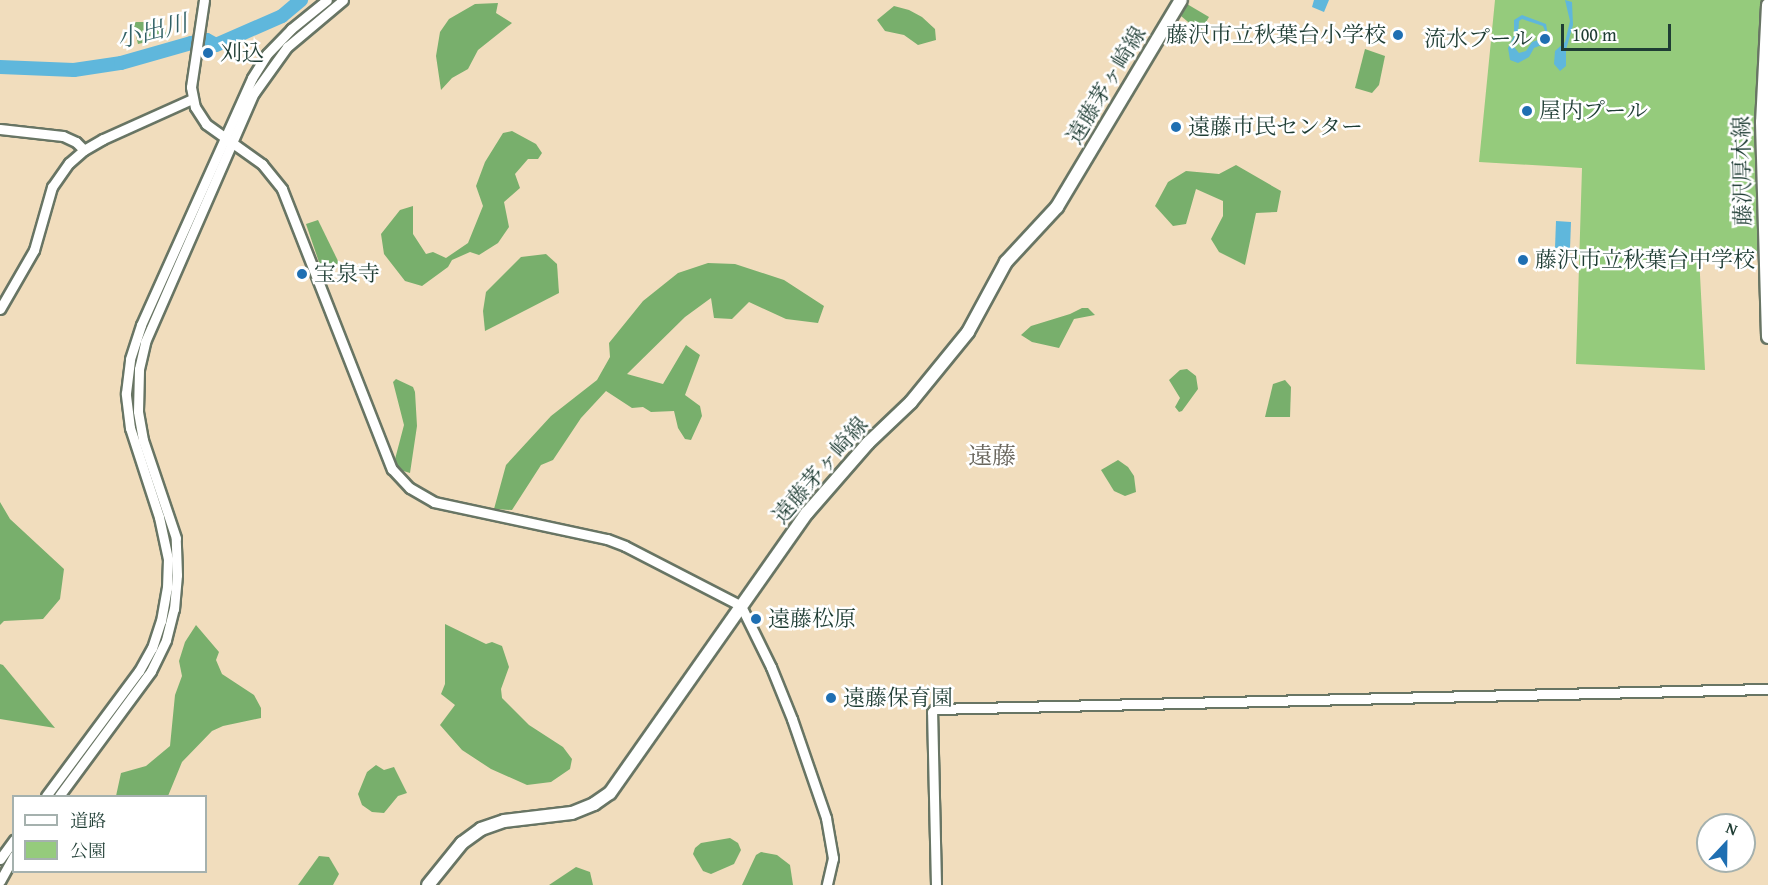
<!DOCTYPE html>
<meta charset="utf-8">
<style>
body{margin:0}
#map{position:relative;width:1768px;height:885px;overflow:hidden;background:#f1ddbd;font-family:"Gentium Book Plus","Noto Serif JP",serif}
div>[style]{position:absolute}
.green>*{inset:0;background:#95cb7c}
.forest>*{inset:0;background:#78af6c}
.water>*{inset:0;background:#5fb7dc}
.river>*{height:14px;margin:-7px;padding:0 7px;transform-origin:7px;border-radius:7px;background:#5fb7dc}
.roads{filter:drop-shadow(2px 0 #687564) drop-shadow(-2px 0 #687564) drop-shadow(0 2px #687564) drop-shadow(0 -2px #687564)}
.minor>*{height:9px;margin:-4.5px;padding:0 4.5px;transform-origin:4.5px;border-radius:4.5px;background:#fff}
.major>*{height:12px;margin:-6px;padding:0 6px;transform-origin:6px;border-radius:6px;background:#fff}
.dots>*{width:16px;height:16px;translate:-50% -50%;box-sizing:border-box;border:3px solid #fff;border-radius:50%}
span{translate:-50% -50%;white-space:nowrap;text-align:center;line-height:1.15;-webkit-text-stroke:5px #fff;paint-order:stroke}
.poi-label{font-size:22px;color:#1f3d34}
.right{translate:-100% -50%;text-align:right}
.left{translate:0 -50%;text-align:left}
.street-label{font-size:22px;color:#1f3d34}
.water-label{font-size:24px;color:#326266;font-style:italic}
.neighbourhood-label{font-size:24px;color:#69665d}
.legend{position:absolute;left:12px;top:795px;width:195px;height:78px;box-sizing:border-box;background:#fff;border:2px solid #a5b1ae;margin:0;padding:8px 10px;list-style:none;font-size:18px;color:#1f3d34}
.legend li{display:flex;align-items:center;gap:12px;height:30px}
.legend b{width:30px;border:2px solid #a5b1ae}
.north{position:absolute;left:1696px;top:813px;width:60px;height:60px;box-sizing:border-box;background:#fff;border:2px solid #a5b1ae;border-radius:50%;rotate:22deg;font-size:16px;font-weight:700;line-height:24px;text-align:center;color:#1f3d34}
.north::after{content:'';display:block;margin:auto;width:21px;height:27px;background:#1f6fb2;clip-path:polygon(50% 0,100% 100%,50% 72%,0 100%)}
.scale{position:absolute;left:1561px;top:24px;width:110px;height:27px;box-sizing:border-box;border:3px solid #1f3d34;border-top:0;padding-left:8px;font-size:18px;line-height:21px;white-space:nowrap;color:#1f3d34;-webkit-text-stroke:4px #fff;paint-order:stroke}
</style>
<div id="map">
<div class="green">
<i style="clip-path:polygon(1495px 0,1768px 0,1764px 253px,1699px 256px,1705px 370px,1576px 364px,1582px 168px,1479px 162px)"></i>
</div>
<div class="forest">
<i style="clip-path:polygon(498px 3px,496px 13px,512px 23px,478px 50px,468px 69px,452px 78px,441px 90px,436px 56px,440px 32px,449px 19px,475px 4px)"></i>
<i style="clip-path:polygon(1187px 4px,1209px 17px,1200px 32px,1181px 16px)"></i>
<i style="clip-path:polygon(894px 6px,909px 10px,922px 17px,935px 29px,936px 40px,918px 45px,904px 35px,885px 31px,877px 20px)"></i>
<i style="clip-path:polygon(136px 22px,153px 22px,161px 26px,169px 37px,138px 44px,133px 24px)"></i>
<i style="clip-path:polygon(1365px 49px,1385px 56px,1379px 85px,1372px 93px,1355px 88px)"></i>
<i style="clip-path:polygon(512px 131px,536px 144px,542px 153px,538px 159px,528px 159px,515px 174px,520px 188px,504px 202px,509px 227px,498px 243px,479px 255px,470px 252px,452px 260px,448px 267px,422px 286px,405px 281px,384px 254px,381px 234px,400px 210px,413px 206px,413px 234px,426px 254px,433px 252px,446px 258px,468px 243px,483px 206px,476px 186px,485px 162px,503px 133px)"></i>
<i style="clip-path:polygon(1236px 165px,1281px 191px,1277px 212px,1256px 213px,1245px 265px,1219px 252px,1211px 239px,1223px 216px,1223px 201px,1196px 189px,1186px 224px,1173px 226px,1155px 206px,1168px 182px,1186px 171px,1219px 174px)"></i>
<i style="clip-path:polygon(318px 220px,339px 263px,322px 271px,306px 224px)"></i>
<i style="clip-path:polygon(546px 254px,557px 264px,559px 293px,485px 331px,483px 311px,486px 292px,521px 257px)"></i>
<i style="clip-path:polygon(708px 263px,735px 264px,784px 280px,824px 306px,818px 323px,786px 319px,749px 302px,732px 319px,714px 318px,711px 298px,685px 317px,627px 374px,663px 384px,686px 345px,700px 355px,685px 395px,700px 406px,702px 416px,691px 440px,685px 439px,678px 428px,674px 411px,651px 412px,643px 407px,632px 408px,606px 391px,581px 418px,553px 460px,541px 465px,512px 510px,494px 509px,506px 465px,551px 416px,597px 380px,610px 357px,609px 343px,643px 301px,678px 273px)"></i>
<i style="clip-path:polygon(1082px 308px,1088px 308px,1095px 315px,1074px 319px,1059px 348px,1032px 342px,1021px 335px,1031px 326px,1070px 314px)"></i>
<i style="clip-path:polygon(1187px 369px,1196px 376px,1198px 389px,1182px 411px,1179px 412px,1175px 407px,1180px 398px,1169px 380px,1180px 370px)"></i>
<i style="clip-path:polygon(396px 379px,413px 387px,415px 392px,417px 426px,410px 473px,400px 470px,394px 463px,404px 425px,393px 382px)"></i>
<i style="clip-path:polygon(1285px 380px,1291px 387px,1290px 417px,1265px 417px,1273px 384px)"></i>
<i style="clip-path:polygon(1118px 460px,1128px 467px,1134px 476px,1136px 492px,1125px 496px,1114px 491px,1101px 470px)"></i>
<i style="clip-path:polygon(0 502px,10px 519px,64px 569px,60px 599px,43px 619px,4px 621px,0 625px)"></i>
<i style="clip-path:polygon(445px 624px,486px 644px,492px 642px,502px 646px,509px 667px,501px 689px,502px 698px,529px 725px,563px 747px,572px 759px,570px 769px,551px 782px,527px 785px,491px 769px,462px 750px,440px 725px,455px 705px,441px 694px,445px 684px)"></i>
<i style="clip-path:polygon(196px 625px,219px 652px,216px 660px,222px 674px,254px 695px,261px 708px,261px 718px,223px 726px,212px 731px,182px 762px,168px 796px,116px 796px,121px 773px,146px 766px,170px 746px,175px 695px,182px 676px,179px 661px,185px 642px)"></i>
<i style="clip-path:polygon(0 664px,3px 665px,55px 728px,0 719px)"></i>
<i style="clip-path:polygon(376px 765px,384px 770px,394px 767px,407px 793px,398px 796px,384px 813px,372px 812px,362px 805px,358px 794px,367px 772px)"></i>
<i style="clip-path:polygon(730px 838px,738px 843px,741px 850px,734px 864px,711px 874px,703px 871px,693px 854px,695px 848px,701px 843px)"></i>
<i style="clip-path:polygon(761px 852px,777px 855px,790px 865px,793px 885px,742px 885px,756px 855px)"></i>
<i style="clip-path:polygon(319px 856px,329px 857px,339px 874px,333px 885px,298px 885px)"></i>
<i style="clip-path:polygon(576px 867px,590px 872px,593px 885px,549px 885px)"></i>
</div>
<div class="water">
<i style="clip-path:polygon(1314px 0,1329px 0,1324px 12px,1312px 7px)"></i>
<i style="clip-path:polygon(1565px 0,1572px 2px,1573px 25px,1566px 50px,1566px 66px,1560px 71px,1554px 64px,1555px 51px,1565px 42px,1570px 21px)"></i>
<i style="clip-path:polygon(evenodd,1522px 15px,1546px 24px,1548px 36px,1544px 44px,1534px 48px,1529px 57px,1518px 63px,1510px 60px,1508px 48px,1514px 36px,1514px 20px,1522px 15px,1522px 19px,1543px 26px,1546px 33px,1544px 38px,1532px 42px,1526px 51px,1519px 53px,1514px 47px,1518px 36px,1519px 21px,1522px 19px)"></i>
<i style="clip-path:polygon(1556px 221px,1571px 222px,1570px 249px,1555px 248px)"></i>
</div>
<div class="river">
<i style="left:0;top:67px;width:74px;rotate:2.3deg"></i>
<i style="left:74px;top:70px;width:48px;rotate:-8.5deg"></i>
<i style="left:121px;top:63px;width:73px;rotate:-15.9deg"></i>
<i style="left:191px;top:43px;width:16px;rotate:-11deg"></i>
<i style="left:207px;top:40px;width:10px;rotate:29deg"></i>
<i style="left:216px;top:45px;width:72px;rotate:-23.7deg"></i>
<i style="left:282px;top:16px;width:25px;rotate:-40deg"></i>
</div>
<div class="roads">
<div class="minor">
<i style="left:204px;top:0;width:88px;rotate:98.5deg"></i>
<i style="left:191px;top:87px;width:20px;rotate:79deg"></i>
<i style="left:195px;top:107px;width:20px;rotate:57deg"></i>
<i style="left:206px;top:124px;width:69px;rotate:35.5deg"></i>
<i style="left:262px;top:164px;width:32px;rotate:51deg"></i>
<i style="left:282px;top:189px;width:301px;rotate:68.6deg"></i>
<i style="left:392px;top:469px;width:26px;rotate:47deg"></i>
<i style="left:410px;top:488px;width:28px;rotate:30deg"></i>
<i style="left:434px;top:502px;width:177px;rotate:12.1deg"></i>
<i style="left:607px;top:539px;width:19px;rotate:21deg"></i>
<i style="left:625px;top:546px;width:131px;rotate:27.3deg"></i>
<i style="left:741px;top:606px;width:68px;rotate:63.8deg"></i>
<i style="left:771px;top:667px;width:56px;rotate:68deg"></i>
<i style="left:792px;top:719px;width:105px;rotate:71deg"></i>
<i style="left:826px;top:818px;width:41px;rotate:80.1deg"></i>
<i style="left:833px;top:858px;width:28px;rotate:103deg"></i>
<i style="left:0;top:129px;width:63px;rotate:6.3deg"></i>
<i style="left:63px;top:136px;width:14px;rotate:25deg"></i>
<i style="left:76px;top:142px;width:11px;rotate:45deg"></i>
<i style="left:0;top:309px;width:68px;rotate:-60deg"></i>
<i style="left:34px;top:250px;width:66px;rotate:-74.1deg"></i>
<i style="left:52px;top:187px;width:29px;rotate:-55deg"></i>
<i style="left:69px;top:163px;width:20px;rotate:-41deg"></i>
<i style="left:84px;top:150px;width:22px;rotate:-30deg"></i>
<i style="left:103px;top:139px;width:98px;rotate:-24.2deg"></i>
<i style="left:46px;top:796px;width:156px;rotate:-53.4deg"></i>
<i style="left:139px;top:671px;width:26px;rotate:-61deg"></i>
<i style="left:152px;top:648px;width:28px;rotate:-72deg"></i>
<i style="left:161px;top:621px;width:34px;rotate:-80deg"></i>
<i style="left:167px;top:588px;width:29px;rotate:-88deg"></i>
<i style="left:168px;top:559px;width:43px;rotate:-102.1deg"></i>
<i style="left:159px;top:517px;width:94px;rotate:-108deg"></i>
<i style="left:130px;top:428px;width:35px;rotate:-97deg"></i>
<i style="left:126px;top:393px;width:34px;rotate:-83deg"></i>
<i style="left:130px;top:359px;width:36px;rotate:-72deg"></i>
<i style="left:141px;top:325px;width:271px;rotate:-65.8deg"></i>
<i style="left:252px;top:78px;width:28px;rotate:-58deg"></i>
<i style="left:267px;top:54px;width:35px;rotate:-46deg"></i>
<i style="left:291px;top:29px;width:46px;rotate:-38.9deg"></i>
<i style="left:59px;top:796px;width:155px;rotate:-53.6deg"></i>
<i style="left:151px;top:671px;width:34px;rotate:-64deg"></i>
<i style="left:166px;top:640px;width:32px;rotate:-76deg"></i>
<i style="left:174px;top:609px;width:34px;rotate:-85deg"></i>
<i style="left:177px;top:575px;width:37px;rotate:-92deg"></i>
<i style="left:176px;top:538px;width:103px;rotate:-108.6deg"></i>
<i style="left:143px;top:440px;width:29px;rotate:-100deg"></i>
<i style="left:138px;top:411px;width:42px;rotate:-88.6deg"></i>
<i style="left:139px;top:369px;width:28px;rotate:-77deg"></i>
<i style="left:145px;top:342px;width:272px;rotate:-66.4deg"></i>
<i style="left:254px;top:93px;width:57px;rotate:-54.3deg"></i>
<i style="left:287px;top:47px;width:73px;rotate:-40deg"></i>
<i style="left:0;top:859px;width:24px;rotate:-54deg"></i>
<i style="left:0;top:881px;width:29px;rotate:-61deg"></i>
<i style="left:936px;top:885px;width:173px;rotate:-91.3deg"></i>
<i style="left:932px;top:712px;width:4px;rotate:-45deg"></i>
<i style="left:935px;top:709px;width:833px;rotate:-1.38deg"></i>
</div>
<div class="major">
<i style="left:1768px;top:5px;width:117px;rotate:92.9deg"></i>
<i style="left:1762px;top:122px;width:215px;rotate:88.4deg"></i>
<i style="left:428px;top:885px;width:54px;rotate:-51deg"></i>
<i style="left:462px;top:843px;width:24px;rotate:-36deg"></i>
<i style="left:481px;top:829px;width:24px;rotate:-19deg"></i>
<i style="left:504px;top:821px;width:68px;rotate:-6.7deg"></i>
<i style="left:572px;top:813px;width:24px;rotate:-22deg"></i>
<i style="left:594px;top:804px;width:19px;rotate:-35deg"></i>
<i style="left:610px;top:793px;width:342px;rotate:-54.9deg"></i>
<i style="left:807px;top:513px;width:93px;rotate:-48.9deg"></i>
<i style="left:868px;top:443px;width:59px;rotate:-43.6deg"></i>
<i style="left:911px;top:402px;width:90px;rotate:-50.8deg"></i>
<i style="left:968px;top:332px;width:80px;rotate:-61.5deg"></i>
<i style="left:1006px;top:262px;width:75px;rotate:-47.2deg"></i>
<i style="left:1057px;top:207px;width:241px;rotate:-59.1deg"></i>
</div>
</div>
<div class="dots">
<i style="left:1398px;top:35px;background:#1f6fb2"></i>
<i style="left:1545px;top:39px;background:#1f6fb2"></i>
<i style="left:208px;top:53px;background:#1f6fb2"></i>
<i style="left:1527px;top:111px;background:#1f6fb2"></i>
<i style="left:1176px;top:127px;background:#1f6fb2"></i>
<i style="left:1523px;top:260px;background:#1f6fb2"></i>
<i style="left:302px;top:274px;background:#1f6fb2"></i>
<i style="left:756px;top:619px;background:#1f6fb2"></i>
<i style="left:831px;top:698px;background:#1f6fb2"></i>
</div>
<div class="poi-label">
<span class="right" style="left:1386px;top:35px">藤沢市立秋葉台小学校</span>
<span class="right" style="left:1533px;top:39px">流水プール</span>
<span class="left" style="left:220px;top:53px">刈込</span>
<span class="left" style="left:1539px;top:111px">屋内プール</span>
<span class="left" style="left:1188px;top:127px">遠藤市民センター</span>
<span class="left" style="left:1535px;top:260px">藤沢市立秋葉台中学校</span>
<span class="left" style="left:314px;top:274px">宝泉寺</span>
<span class="left" style="left:768px;top:619px">遠藤松原</span>
<span class="left" style="left:843px;top:698px">遠藤保育園</span>
</div>
<div class="street-label">
<span style="left:1106px;top:85px;rotate:-59deg">遠藤茅ヶ崎線</span>
<span style="left:1742px;top:171px;rotate:-91deg">藤沢厚木線</span>
<span style="left:820px;top:470px;rotate:-49deg">遠藤茅ヶ崎線</span>
</div>
<div class="water-label">
<span style="left:152px;top:31px;rotate:-14deg">小出川</span>
</div>
<div class="neighbourhood-label">
<span style="left:992px;top:456px">遠藤</span>
</div>
<ul class="legend">
<li><b style="height:8px;background:#fff"></b>道路</li>
<li><b style="height:16px;background:#95cb7c"></b>公園</li>
</ul>
<div class="north">N</div>
<div class="scale">100 m</div>
</div>
